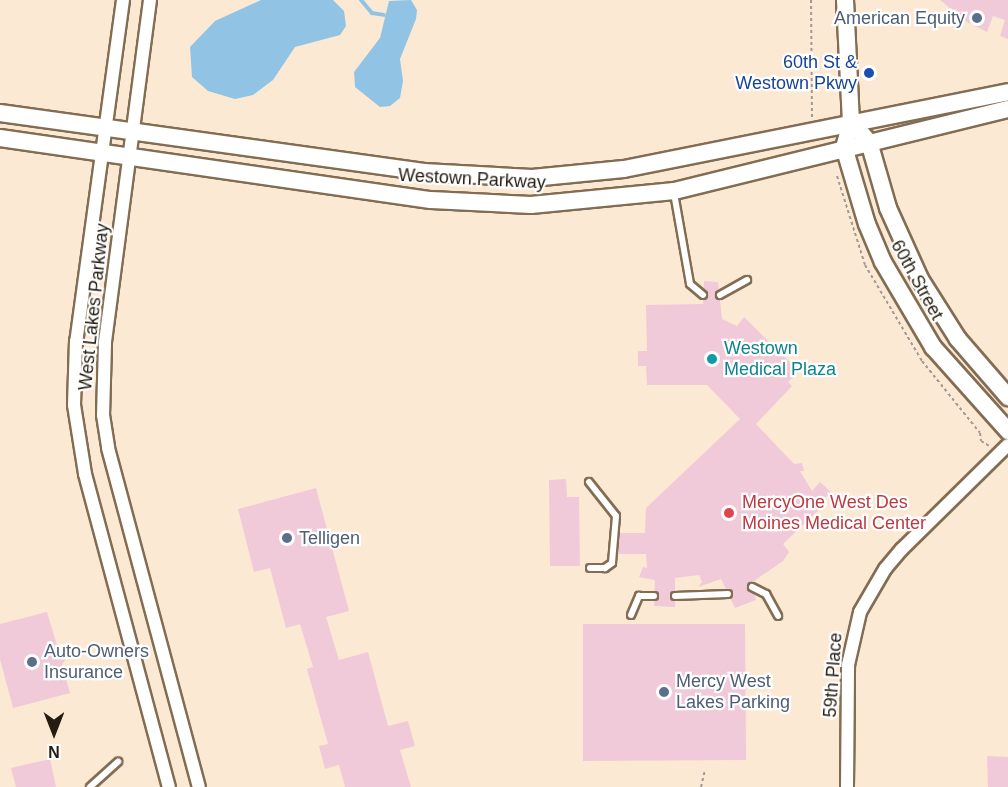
<!DOCTYPE html>
<style>
body{margin:0}
#map{position:relative;width:1008px;height:787px;overflow:hidden;background:#fdf8f2;font-family:Arial,sans-serif}
div>[style]{position:absolute}
.built>*{inset:0;background:#fbe9d4}
.water>*{inset:0;background:#91c4e4}
.stream>*{height:4px;margin:-2px;padding:0 2px;transform-origin:2px;border-radius:2px;background:#91c4e4}
.building>*{inset:0;background:#f0cad8}
.path>*{height:2px;margin-top:-1px;transform-origin:0;background:repeating-linear-gradient(90deg,#a19a93 0 3px,transparent 0 6px)}
.roads{filter:drop-shadow(2px 0 #826d53) drop-shadow(-2px 0 #826d53) drop-shadow(0 2px #826d53) drop-shadow(0 -2px #826d53)}
.lane>*{height:6px;margin:-3px;padding:0 3px;transform-origin:3px;border-radius:3px;background:#fff}
.street>*{height:12px;margin:-6px;padding:0 6px;transform-origin:6px;border-radius:6px;background:#fff}
.secondary>*{height:16px;margin:-8px;padding:0 8px;transform-origin:8px;border-radius:8px;background:#fff}
.dots>*{width:16px;height:16px;translate:-50% -50%;box-sizing:border-box;border:3px solid #fff;border-radius:50%}
span{translate:-50% -50%;white-space:nowrap;text-align:center;line-height:1.15;-webkit-text-stroke:4.5px #fff;paint-order:stroke}
.service-label{font-size:18px;color:#4e5e75}
.right{translate:-100% -50%;text-align:right}
.left{translate:0 -50%;text-align:left}
.transit-label{font-size:18px;color:#164399}
.street-label{font-size:18px;color:#241b11}
.culture-label{font-size:18px;color:#0d838f}
.health-label{font-size:18px;color:#be3a42}
.north{position:absolute;left:24px;top:703px;width:60px;height:60px;-webkit-text-stroke:4px #fff;paint-order:stroke;rotate:180deg;font-size:16px;font-weight:700;line-height:24px;text-align:center;color:#241b11}
.north::after{content:'';display:block;margin:auto;width:21px;height:27px;background:#241b11;clip-path:polygon(50% 0,100% 100%,50% 72%,0 100%)}
</style>
<div id="map">
<div class="built">
<i style="clip-path:polygon(0 0,1008px 0,1008px 787px,0 787px)"></i>
</div>
<div class="water">
<i style="clip-path:polygon(261px 0,333px 0,344px 11px,346px 26px,340px 35px,295px 47px,273px 80px,253px 95px,235px 99px,208px 91px,192px 77px,190px 47px,215px 21px)"></i>
<i style="clip-path:polygon(411px 0,417px 10px,416px 19px,400px 59px,403px 81px,400px 98px,390px 106px,380px 107px,355px 87px,354px 72px,380px 38px,389px 1px)"></i>
</div>
<div class="stream">
<i style="left:361px;top:0;width:17px;rotate:50deg"></i>
<i style="left:372px;top:13px;width:12px;rotate:9deg"></i>
</div>
<div class="building">
<i style="clip-path:polygon(940px 0,1008px 0,1008px 39px,1000px 36px,1005px 20px,993px 16px,987px 32px,965px 21px)"></i>
<i style="clip-path:polygon(704px 281px,718px 282px,722px 319px,737px 326px,744px 317px,799px 371px,788px 382px,792px 386px,756px 424px,794px 464px,802px 463px,804px 471px,800px 471px,812px 491px,820px 482px,831px 492px,823px 500px,826px 503px,783px 544px,789px 552px,783px 561px,751px 583px,756px 600px,735px 608px,721px 579px,698px 587px,702px 582px,699px 575px,675px 578px,675px 607px,654px 606px,655px 580px,639px 577px,643px 567px,647px 568px,646px 554px,616px 554px,616px 533px,645px 533px,646px 508px,740px 419px,707px 385px,647px 385px,646px 366px,638px 366px,638px 351px,647px 351px,646px 305px,703px 304px)"></i>
<i style="clip-path:polygon(566px 479px,567px 497px,579px 497px,580px 566px,550px 566px,549px 480px)"></i>
<i style="clip-path:polygon(316px 488px,349px 611px,326px 617px,339px 660px,368px 652px,388px 726px,408px 721px,415px 746px,400px 750px,411px 787px,345px 787px,339px 765px,325px 769px,319px 746px,328px 744px,307px 669px,313px 667px,300px 624px,286px 628px,270px 568px,254px 572px,238px 509px)"></i>
<i style="clip-path:polygon(47px 612px,59px 652px,67px 657px,62px 665px,70px 693px,13px 708px,0 659px,0 624px)"></i>
<i style="clip-path:polygon(583px 624px,745px 624px,746px 760px,583px 761px)"></i>
<i style="clip-path:polygon(987px 756px,1008px 757px,1008px 787px,988px 787px)"></i>
<i style="clip-path:polygon(50px 759px,56px 787px,16px 787px,11px 768px)"></i>
</div>
<div class="path">
<i style="left:811px;top:0;width:117px;rotate:89.5deg"></i>
<i style="left:837px;top:176px;width:93px;rotate:72.5deg"></i>
<i style="left:865px;top:265px;width:112px;rotate:59.3deg"></i>
<i style="left:922px;top:361px;width:92px;rotate:51.1deg"></i>
<i style="left:980px;top:433px;width:8px;rotate:83deg"></i>
<i style="left:981px;top:441px;width:12px;rotate:31deg"></i>
<i style="left:701px;top:787px;width:17px;rotate:-77deg"></i>
</div>
<div class="roads">
<div class="lane">
<i style="left:674px;top:193px;width:92px;rotate:80deg"></i>
<i style="left:690px;top:284px;width:17px;rotate:40deg"></i>
<i style="left:720px;top:295px;width:31px;rotate:-29deg"></i>
<i style="left:589px;top:482px;width:43px;rotate:51.5deg"></i>
<i style="left:616px;top:516px;width:47px;rotate:94.9deg"></i>
<i style="left:612px;top:563px;width:9px;rotate:144deg"></i>
<i style="left:605px;top:568px;width:15px;rotate:180deg"></i>
<i style="left:752px;top:587px;width:16px;rotate:27deg"></i>
<i style="left:766px;top:594px;width:25px;rotate:61deg"></i>
<i style="left:675px;top:596px;width:53px;rotate:-2.2deg"></i>
<i style="left:631px;top:615px;width:21px;rotate:-67deg"></i>
<i style="left:639px;top:596px;width:15px"></i>
<i style="left:90px;top:787px;width:38px;rotate:-42deg"></i>
</div>
<div class="street">
<i style="left:123px;top:0;width:344px;rotate:97.8deg"></i>
<i style="left:76px;top:341px;width:64px;rotate:91.8deg"></i>
<i style="left:74px;top:405px;width:70px;rotate:80.9deg"></i>
<i style="left:85px;top:474px;width:324px;rotate:75deg"></i>
<i style="left:150px;top:0;width:347px;rotate:97.5deg"></i>
<i style="left:105px;top:344px;width:71px;rotate:91.6deg"></i>
<i style="left:103px;top:415px;width:33px;rotate:81deg"></i>
<i style="left:108px;top:448px;width:351px;rotate:75deg"></i>
<i style="left:847px;top:787px;width:122px;rotate:-89.5deg"></i>
<i style="left:848px;top:665px;width:54px;rotate:-77.2deg"></i>
<i style="left:860px;top:612px;width:50px;rotate:-59.8deg"></i>
<i style="left:885px;top:569px;width:26px;rotate:-50deg"></i>
<i style="left:902px;top:549px;width:148px;rotate:-44.5deg"></i>
</div>
<div class="secondary">
<i style="left:845px;top:0;width:123px;rotate:87.2deg"></i>
<i style="left:851px;top:123px;width:25px;rotate:106deg"></i>
<i style="left:844px;top:147px;width:80px;rotate:73.4deg"></i>
<i style="left:867px;top:224px;width:41px;rotate:67.2deg"></i>
<i style="left:883px;top:262px;width:99px;rotate:59.5deg"></i>
<i style="left:933px;top:347px;width:113px;rotate:48.2deg"></i>
<i style="left:0;top:113px;width:428px;rotate:7.9deg"></i>
<i style="left:424px;top:172px;width:108px;rotate:3.2deg"></i>
<i style="left:532px;top:178px;width:92px;rotate:-5.6deg"></i>
<i style="left:624px;top:169px;width:392px;rotate:-11.3deg"></i>
<i style="left:862px;top:134px;width:11px;rotate:49deg"></i>
<i style="left:869px;top:142px;width:69px;rotate:73.9deg"></i>
<i style="left:888px;top:208px;width:78px;rotate:65.7deg"></i>
<i style="left:920px;top:279px;width:71px;rotate:57.7deg"></i>
<i style="left:958px;top:339px;width:77px;rotate:49.2deg"></i>
<i style="left:0;top:138px;width:435px;rotate:8.2deg"></i>
<i style="left:431px;top:200px;width:100px;rotate:2.9deg"></i>
<i style="left:531px;top:205px;width:144px;rotate:-5.6deg"></i>
<i style="left:674px;top:191px;width:344px;rotate:-13.8deg"></i>
</div>
</div>
<div class="dots">
<i style="left:977px;top:18px;background:#5c6f8a"></i>
<i style="left:869px;top:73px;background:#1a4fb4"></i>
<i style="left:712px;top:359px;background:#0f9aa8"></i>
<i style="left:729px;top:513px;background:#e0444e"></i>
<i style="left:287px;top:538px;background:#5c6f8a"></i>
<i style="left:32px;top:662px;background:#5c6f8a"></i>
<i style="left:664px;top:692px;background:#5c6f8a"></i>
</div>
<div class="service-label">
<span class="right" style="left:965px;top:18px">American Equity</span>
<span class="left" style="left:299px;top:538px">Telligen</span>
<span class="left" style="left:44px;top:662px">Auto-Owners<br>Insurance</span>
<span class="left" style="left:676px;top:692px">Mercy West<br>Lakes Parking</span>
</div>
<div class="transit-label">
<span class="right" style="left:857px;top:73px">60th St &amp;<br>Westown Pkwy</span>
</div>
<div class="street-label">
<span style="left:472px;top:179px;rotate:3deg">Westown Parkway</span>
<span style="left:917px;top:280px;rotate:61deg">60th Street</span>
<span style="left:94px;top:307px;rotate:-84deg">West Lakes Parkway</span>
<span style="left:833px;top:675px;rotate:-86deg">59th Place</span>
</div>
<div class="culture-label">
<span class="left" style="left:724px;top:359px">Westown<br>Medical Plaza</span>
</div>
<div class="health-label">
<span class="left" style="left:742px;top:513px">MercyOne West Des<br>Moines Medical Center</span>
</div>
<div class="north">N</div>
</div>
